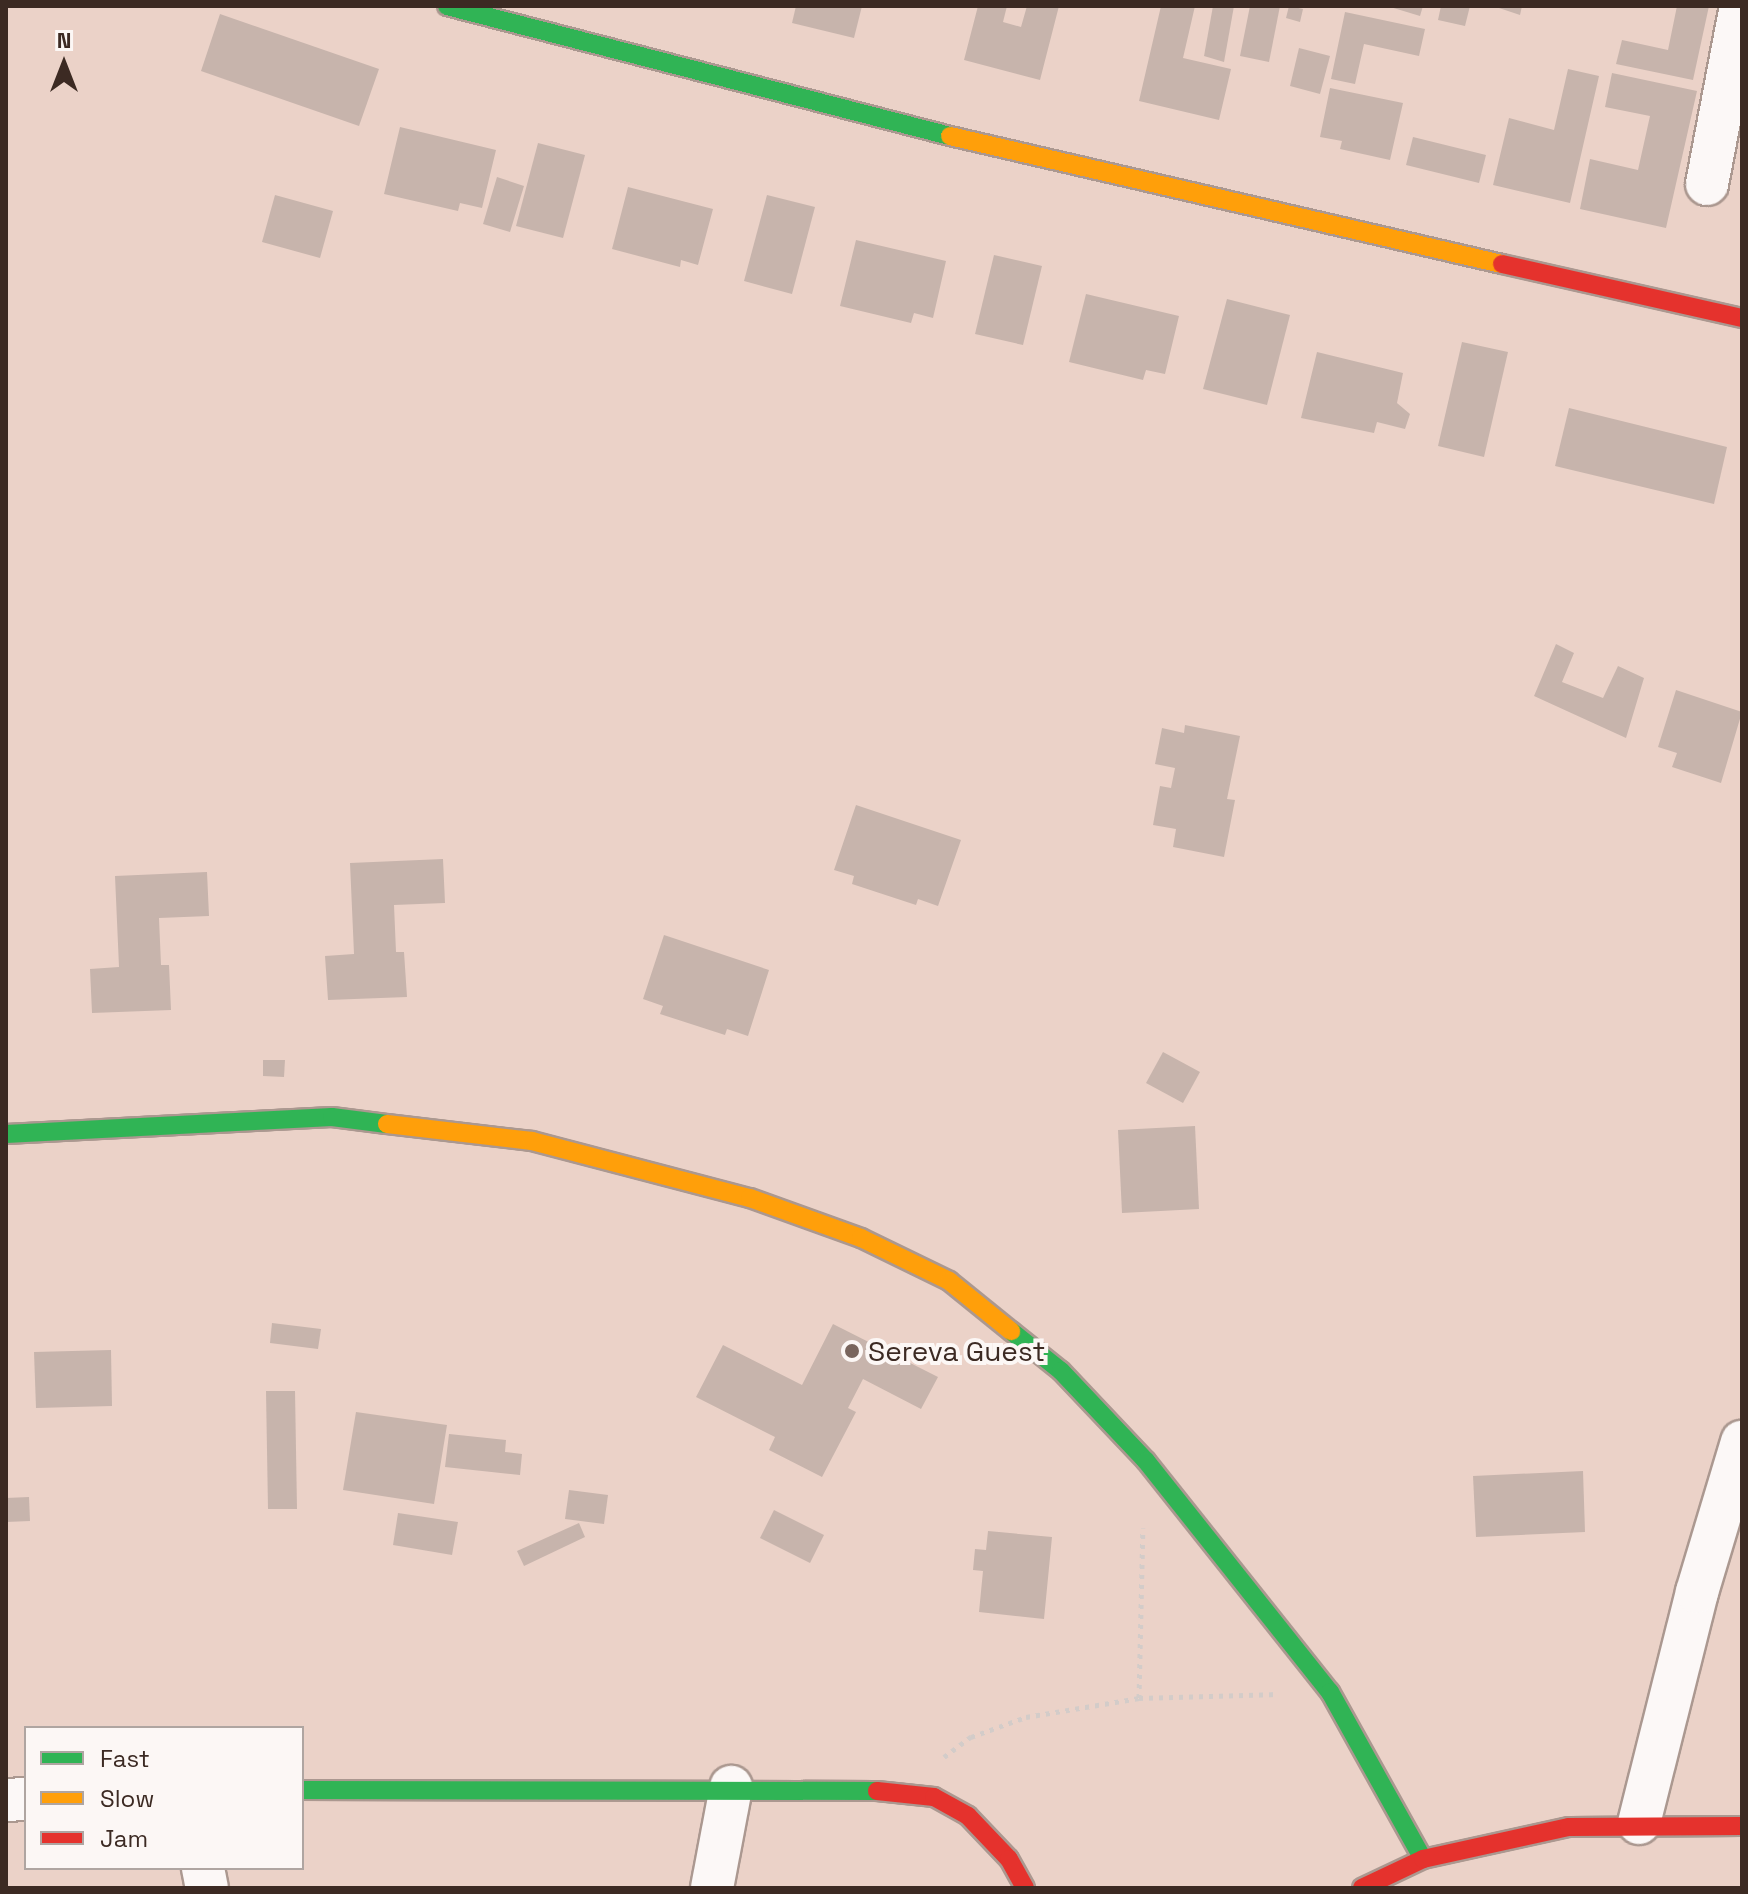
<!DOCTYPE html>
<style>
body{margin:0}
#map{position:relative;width:1748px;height:1894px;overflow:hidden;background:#ebd2c8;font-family:"Space Grotesk",sans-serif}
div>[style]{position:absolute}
.building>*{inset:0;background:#c7b4ac}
.path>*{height:5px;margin-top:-2.5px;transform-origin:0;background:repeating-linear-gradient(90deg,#d3ccc9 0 4px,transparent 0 10px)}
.roads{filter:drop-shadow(2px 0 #ab9890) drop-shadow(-2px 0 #ab9890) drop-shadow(0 2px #ab9890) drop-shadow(0 -2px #ab9890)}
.street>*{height:42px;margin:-21px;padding:0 21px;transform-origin:21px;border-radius:21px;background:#fcf8f7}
.fast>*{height:18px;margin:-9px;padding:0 9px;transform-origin:9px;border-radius:9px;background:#30b455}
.slow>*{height:18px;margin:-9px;padding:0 9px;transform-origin:9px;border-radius:9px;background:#ff9f0a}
.jam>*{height:18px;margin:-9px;padding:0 9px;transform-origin:9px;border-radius:9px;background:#e5322d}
.dots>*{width:22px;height:22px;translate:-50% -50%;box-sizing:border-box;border:4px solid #fcf7f5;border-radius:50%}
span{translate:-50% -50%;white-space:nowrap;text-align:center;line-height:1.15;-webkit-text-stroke:8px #fcf7f5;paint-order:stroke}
.poi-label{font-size:28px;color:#3c2a23}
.left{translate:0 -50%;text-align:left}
.frame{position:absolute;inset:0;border:8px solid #3c2a23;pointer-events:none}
.legend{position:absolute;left:24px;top:1726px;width:280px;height:144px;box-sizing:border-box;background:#fcf7f5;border:2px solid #afa5a1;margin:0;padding:10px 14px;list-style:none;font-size:24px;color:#3c2a23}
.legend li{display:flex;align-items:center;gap:16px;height:40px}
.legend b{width:40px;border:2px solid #afa5a1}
.north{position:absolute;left:24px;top:24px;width:80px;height:80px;-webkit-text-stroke:6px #fcf7f5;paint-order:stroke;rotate:0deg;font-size:22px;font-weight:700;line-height:32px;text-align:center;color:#3c2a23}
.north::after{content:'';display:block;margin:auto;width:28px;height:36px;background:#3c2a23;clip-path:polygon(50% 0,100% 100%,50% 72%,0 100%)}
</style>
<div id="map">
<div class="building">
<i style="clip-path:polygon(796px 6px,862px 6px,854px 38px,792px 23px)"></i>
<i style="clip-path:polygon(978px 6px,1007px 6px,1003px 22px,1021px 27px,1027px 6px,1059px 6px,1040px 80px,964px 60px)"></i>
<i style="clip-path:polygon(1161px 6px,1195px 6px,1183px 58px,1231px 69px,1219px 120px,1139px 101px)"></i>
<i style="clip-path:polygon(1213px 6px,1234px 6px,1224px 62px,1204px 56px)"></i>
<i style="clip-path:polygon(1250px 6px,1280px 6px,1269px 62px,1240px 56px)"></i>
<i style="clip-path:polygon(1289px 6px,1303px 9px,1300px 22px,1286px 18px)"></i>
<i style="clip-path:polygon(1387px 6px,1423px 6px,1420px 16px)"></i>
<i style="clip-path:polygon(1441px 6px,1470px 6px,1465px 26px,1438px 20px)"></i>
<i style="clip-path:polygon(1493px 6px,1522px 6px,1520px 15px)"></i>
<i style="clip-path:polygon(1677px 6px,1709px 6px,1693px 80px,1616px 64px,1622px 40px,1668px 50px)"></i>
<i style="clip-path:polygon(1345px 12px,1425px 29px,1419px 56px,1364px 44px,1355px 84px,1331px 79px)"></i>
<i style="clip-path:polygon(220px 14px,379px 69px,359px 126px,201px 71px)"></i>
<i style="clip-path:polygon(1299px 48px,1330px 56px,1320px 94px,1290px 86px)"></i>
<i style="clip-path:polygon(1568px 69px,1599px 76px,1570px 203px,1493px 185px,1509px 118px,1554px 130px)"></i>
<i style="clip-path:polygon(1612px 73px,1697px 91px,1666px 228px,1580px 209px,1590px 159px,1638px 170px,1650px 116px,1605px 107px)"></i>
<i style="clip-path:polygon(1330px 88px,1403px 103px,1390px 160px,1340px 149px,1342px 141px,1320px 137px)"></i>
<i style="clip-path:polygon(400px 127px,496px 150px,482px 208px,460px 203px,458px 211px,384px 194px)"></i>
<i style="clip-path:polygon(1413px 137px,1486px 155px,1479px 183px,1406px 165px)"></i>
<i style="clip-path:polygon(538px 143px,585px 155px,563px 238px,516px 226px)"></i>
<i style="clip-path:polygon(497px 177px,524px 186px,510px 232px,483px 224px)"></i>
<i style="clip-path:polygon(628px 187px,713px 209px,698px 265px,681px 260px,680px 267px,612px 249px)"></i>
<i style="clip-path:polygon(275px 195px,333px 211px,320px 258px,262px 242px)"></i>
<i style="clip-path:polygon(767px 195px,815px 207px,792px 294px,744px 281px)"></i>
<i style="clip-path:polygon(856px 240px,946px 261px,933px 318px,914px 313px,911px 323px,840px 306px)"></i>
<i style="clip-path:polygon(994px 255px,1042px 266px,1023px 345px,975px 334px)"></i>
<i style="clip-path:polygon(1086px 294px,1179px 316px,1165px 374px,1146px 370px,1143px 380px,1069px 362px)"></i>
<i style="clip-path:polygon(1227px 299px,1290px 315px,1267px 405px,1203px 389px)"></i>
<i style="clip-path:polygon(1462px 342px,1508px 352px,1484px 457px,1438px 446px)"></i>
<i style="clip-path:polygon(1317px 352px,1403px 373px,1397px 403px,1410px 414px,1405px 429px,1377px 422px,1374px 433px,1301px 418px)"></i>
<i style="clip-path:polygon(1569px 408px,1727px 447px,1714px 504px,1555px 466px)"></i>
<i style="clip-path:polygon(1556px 644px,1574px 653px,1562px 682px,1603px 698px,1618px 666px,1644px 678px,1626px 738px,1534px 696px)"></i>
<i style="clip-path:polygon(1676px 690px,1742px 712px,1721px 783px,1672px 767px,1677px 753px,1658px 747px)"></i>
<i style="clip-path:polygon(1185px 725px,1240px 736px,1227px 799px,1235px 800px,1224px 857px,1173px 847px,1176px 829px,1153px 825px,1160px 786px,1171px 788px,1175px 768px,1155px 764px,1162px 728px,1184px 733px)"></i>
<i style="clip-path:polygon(856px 805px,961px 840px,938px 906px,918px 899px,916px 905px,852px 884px,854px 876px,834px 870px)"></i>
<i style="clip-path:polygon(443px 859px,445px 903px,394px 905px,396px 952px,404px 952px,407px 997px,328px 1000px,325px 956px,354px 954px,350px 863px)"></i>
<i style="clip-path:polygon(207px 872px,209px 916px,159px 918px,161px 965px,169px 965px,171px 1010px,92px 1013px,90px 969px,119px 967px,115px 876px)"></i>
<i style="clip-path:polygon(664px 935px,769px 970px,748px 1036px,727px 1029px,725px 1035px,660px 1014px,663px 1006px,643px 999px)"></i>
<i style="clip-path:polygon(1163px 1052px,1200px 1072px,1183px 1103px,1146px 1083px)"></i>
<i style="clip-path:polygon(263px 1060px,285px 1060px,284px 1077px,263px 1076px)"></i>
<i style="clip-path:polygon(1195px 1126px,1199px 1209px,1122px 1213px,1118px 1130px)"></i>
<i style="clip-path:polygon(272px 1323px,321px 1329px,318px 1349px,270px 1343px)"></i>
<i style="clip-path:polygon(833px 1324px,938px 1377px,921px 1409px,863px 1379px,848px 1408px,856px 1412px,822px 1477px,769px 1450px,775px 1437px,696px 1397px,723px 1345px,802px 1385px)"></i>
<i style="clip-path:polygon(111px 1350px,112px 1406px,36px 1408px,34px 1352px)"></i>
<i style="clip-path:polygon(266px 1391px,295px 1391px,297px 1509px,268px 1509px)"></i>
<i style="clip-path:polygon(356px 1412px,447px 1425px,434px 1504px,343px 1490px)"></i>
<i style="clip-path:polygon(449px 1434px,506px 1440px,505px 1452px,522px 1454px,520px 1475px,445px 1467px)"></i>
<i style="clip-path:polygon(1583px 1471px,1585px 1532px,1476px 1537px,1473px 1476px)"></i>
<i style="clip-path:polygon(569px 1490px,608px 1495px,604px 1524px,565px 1519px)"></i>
<i style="clip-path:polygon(29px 1497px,30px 1521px,6px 1522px,6px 1498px)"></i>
<i style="clip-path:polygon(774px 1510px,824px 1535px,810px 1563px,760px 1538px)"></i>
<i style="clip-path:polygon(398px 1513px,458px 1522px,452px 1555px,393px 1545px)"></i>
<i style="clip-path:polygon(579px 1523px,585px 1537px,524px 1566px,517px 1551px)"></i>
<i style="clip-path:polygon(988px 1531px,1052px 1537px,1044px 1619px,979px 1612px,983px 1571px,973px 1570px,975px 1549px,986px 1550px)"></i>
</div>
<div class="path">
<i style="left:1139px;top:1698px;width:170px;rotate:-88.7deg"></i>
<i style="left:944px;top:1757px;width:34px;rotate:-37deg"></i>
<i style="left:971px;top:1737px;width:59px;rotate:-20deg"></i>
<i style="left:1026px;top:1717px;width:115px;rotate:-9.5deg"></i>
<i style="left:1139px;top:1698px;width:139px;rotate:-1.6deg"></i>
</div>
<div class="roads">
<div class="street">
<i style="left:1707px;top:184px;width:181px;rotate:-79.2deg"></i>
<i style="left:6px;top:1800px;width:20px;rotate:-3deg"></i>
<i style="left:1639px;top:1823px;width:238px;rotate:-75.9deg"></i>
<i style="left:1697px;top:1592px;width:157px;rotate:-73.3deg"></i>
<i style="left:203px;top:1868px;width:20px;rotate:79deg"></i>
<i style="left:712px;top:1888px;width:103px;rotate:-79.3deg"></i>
</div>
<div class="fast">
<i style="left:447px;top:6px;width:520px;rotate:14.49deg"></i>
<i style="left:6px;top:1134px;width:326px;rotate:-3deg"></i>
<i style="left:332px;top:1117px;width:55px;rotate:7.3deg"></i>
<i style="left:1011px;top:1331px;width:64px;rotate:38.7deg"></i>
<i style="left:1061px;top:1371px;width:124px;rotate:46.6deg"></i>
<i style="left:1146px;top:1461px;width:295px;rotate:51.5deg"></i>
<i style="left:1330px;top:1692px;width:191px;rotate:60.9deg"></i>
<i style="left:302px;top:1790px;width:575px;rotate:0.1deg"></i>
</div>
<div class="slow">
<i style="left:950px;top:136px;width:567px;rotate:13.06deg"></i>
<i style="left:387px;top:1124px;width:146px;rotate:6.7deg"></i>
<i style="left:532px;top:1141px;width:225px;rotate:14.7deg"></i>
<i style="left:750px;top:1198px;width:118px;rotate:19.8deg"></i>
<i style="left:861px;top:1238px;width:98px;rotate:26deg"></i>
<i style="left:949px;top:1281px;width:80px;rotate:38.9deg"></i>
</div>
<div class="jam">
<i style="left:1502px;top:264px;width:246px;rotate:12.7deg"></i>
<i style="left:877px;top:1791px;width:57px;rotate:6deg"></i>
<i style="left:934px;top:1797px;width:39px;rotate:29deg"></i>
<i style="left:968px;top:1816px;width:59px;rotate:46.4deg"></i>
<i style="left:1009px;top:1859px;width:33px;rotate:61deg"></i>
<i style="left:1362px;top:1888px;width:68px;rotate:-25.4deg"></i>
<i style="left:1423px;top:1859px;width:149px;rotate:-12.4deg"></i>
<i style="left:1569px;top:1827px;width:173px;rotate:-0.3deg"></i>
</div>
</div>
<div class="dots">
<i style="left:852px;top:1351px;background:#79655d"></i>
</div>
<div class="poi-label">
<span class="left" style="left:868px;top:1351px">Sereva Guest</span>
</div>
<div class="frame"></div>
<ul class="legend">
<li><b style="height:10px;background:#30b455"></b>Fast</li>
<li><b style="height:10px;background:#ff9f0a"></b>Slow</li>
<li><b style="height:10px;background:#e5322d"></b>Jam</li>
</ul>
<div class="north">N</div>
</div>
